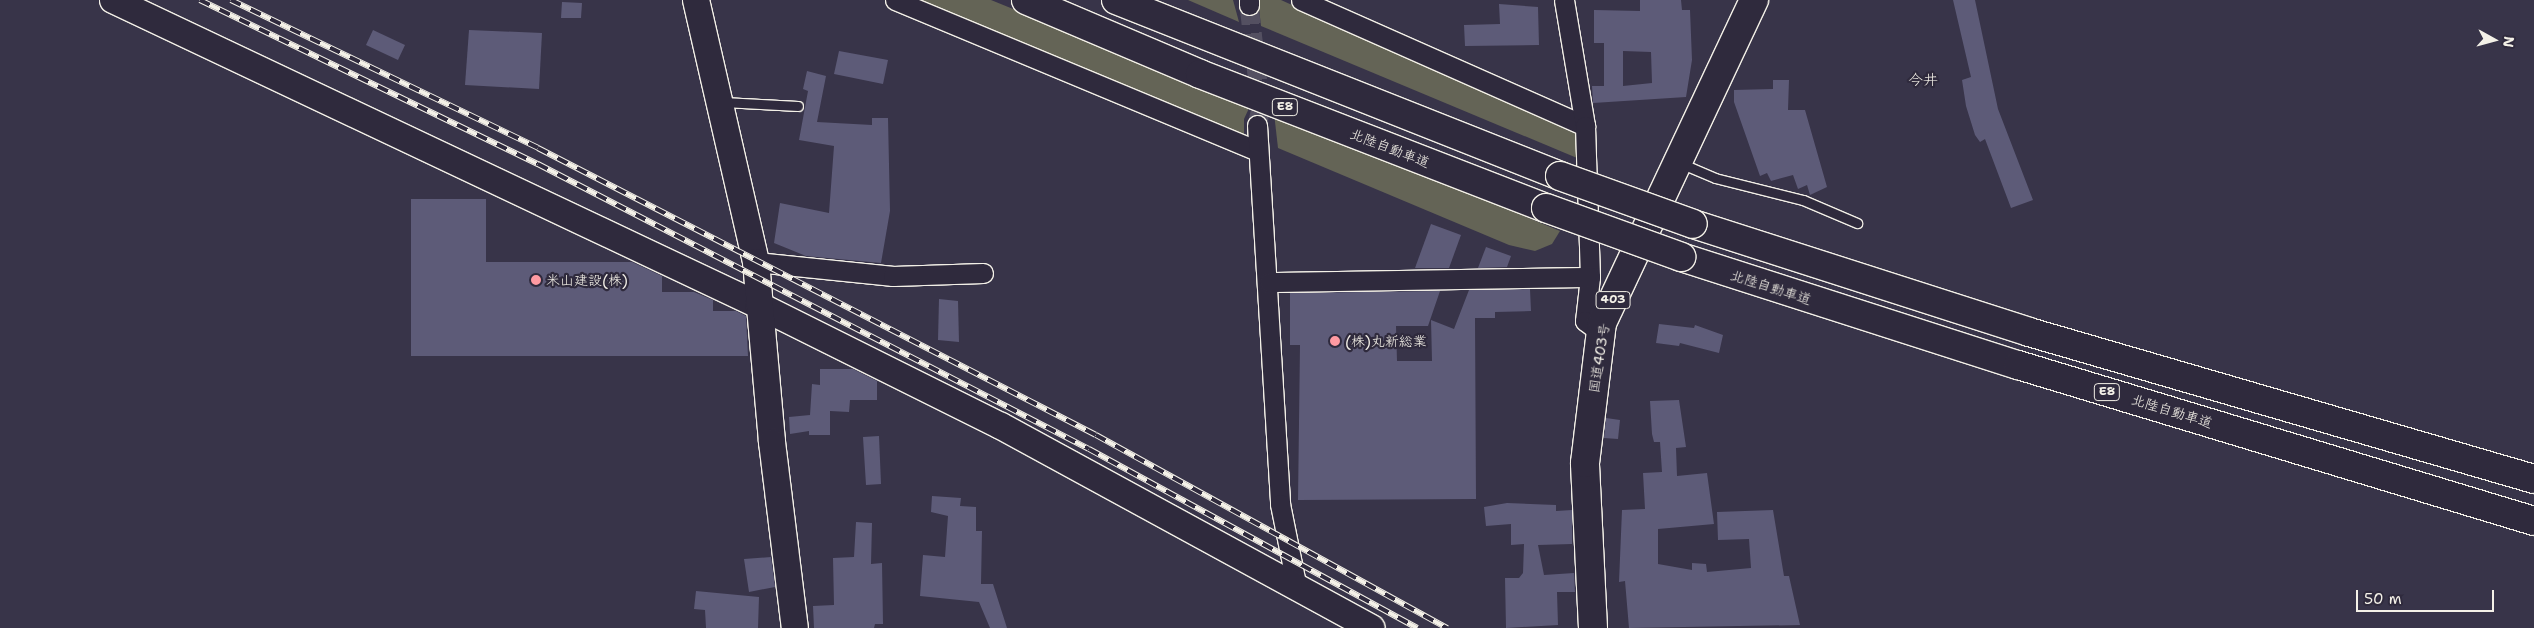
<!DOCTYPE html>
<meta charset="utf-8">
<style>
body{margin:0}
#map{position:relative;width:2534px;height:628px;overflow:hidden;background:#383449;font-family:"Shantell Sans","Klee One",sans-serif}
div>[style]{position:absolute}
.green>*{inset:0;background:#646456}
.building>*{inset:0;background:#5d5b78}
.street-tunnel>*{height:19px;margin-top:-9.5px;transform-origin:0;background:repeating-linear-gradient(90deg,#545061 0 19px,transparent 0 28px)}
.roads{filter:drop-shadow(1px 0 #f4f1e8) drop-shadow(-1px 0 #f4f1e8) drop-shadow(0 1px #f4f1e8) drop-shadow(0 -1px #f4f1e8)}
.lane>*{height:9px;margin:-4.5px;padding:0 4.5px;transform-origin:4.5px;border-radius:4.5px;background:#2f2a3d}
.street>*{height:19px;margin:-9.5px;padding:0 9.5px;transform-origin:9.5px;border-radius:9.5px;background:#2f2a3d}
.secondary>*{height:26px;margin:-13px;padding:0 13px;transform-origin:13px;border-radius:13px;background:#2f2a3d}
.highway>*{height:28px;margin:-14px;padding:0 14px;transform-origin:14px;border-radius:14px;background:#2f2a3d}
.rail>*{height:5.5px;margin-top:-2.75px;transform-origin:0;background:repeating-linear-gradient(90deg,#2f2a3d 0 11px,#f4f1e8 0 22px);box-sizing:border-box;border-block:1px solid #f4f1e8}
.bridges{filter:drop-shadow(1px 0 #f4f1e8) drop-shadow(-1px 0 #f4f1e8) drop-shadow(0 1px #f4f1e8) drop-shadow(0 -1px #f4f1e8)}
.highway-bridge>*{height:28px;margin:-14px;padding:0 14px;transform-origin:14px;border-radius:14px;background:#2f2a3d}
.dots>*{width:14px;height:14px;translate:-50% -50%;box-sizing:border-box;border:2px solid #2f2a3d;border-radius:50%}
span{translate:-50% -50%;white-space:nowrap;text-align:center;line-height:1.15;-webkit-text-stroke:4.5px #2f2a3d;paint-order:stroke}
.shield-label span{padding:1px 4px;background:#2f2a3d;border:1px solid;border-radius:4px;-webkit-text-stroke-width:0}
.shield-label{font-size:12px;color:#f4f1e8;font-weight:700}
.street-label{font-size:14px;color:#f4f1e8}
.poi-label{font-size:14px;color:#f4f1e8}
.left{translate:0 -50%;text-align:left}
.neighbourhood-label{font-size:15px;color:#f4f1e8}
.north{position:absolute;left:2469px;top:15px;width:50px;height:50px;-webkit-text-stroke:4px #2f2a3d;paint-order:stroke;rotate:97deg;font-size:14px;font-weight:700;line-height:20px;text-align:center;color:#f4f1e8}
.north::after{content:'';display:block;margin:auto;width:18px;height:22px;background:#f4f1e8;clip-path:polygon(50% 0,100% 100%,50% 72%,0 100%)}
.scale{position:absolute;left:2356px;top:590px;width:138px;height:22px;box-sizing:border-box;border:2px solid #f4f1e8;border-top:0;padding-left:6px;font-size:15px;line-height:18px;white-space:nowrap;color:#f4f1e8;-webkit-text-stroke:4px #2f2a3d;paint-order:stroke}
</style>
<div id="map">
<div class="green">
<i style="clip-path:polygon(920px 0,991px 0,1250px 106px,1244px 119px,1244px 137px)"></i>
<i style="clip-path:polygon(1188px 0,1233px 0,1239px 22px)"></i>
<i style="clip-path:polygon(1258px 0,1281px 0,1576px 134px,1577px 158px,1261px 26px)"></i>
<i style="clip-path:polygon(1274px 113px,1285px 116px,1560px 231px,1552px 244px,1535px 251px,1509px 245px,1278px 148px)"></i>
</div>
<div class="building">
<i style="clip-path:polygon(evenodd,1640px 0,1681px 0,1682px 10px,1690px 10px,1692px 60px,1686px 97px,1593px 103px,1592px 86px,1604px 86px,1604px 43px,1594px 43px,1594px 10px,1640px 11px,1640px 0,1623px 51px,1651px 52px,1652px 83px,1623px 86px,1623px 51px)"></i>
<i style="clip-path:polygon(1953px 0,1975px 0,1998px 109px,2033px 200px,2011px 208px,1985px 139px,1980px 142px,1975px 135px,1966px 106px,1962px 80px,1971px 77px)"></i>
<i style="clip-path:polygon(562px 2px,582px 3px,581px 18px,561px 18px)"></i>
<i style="clip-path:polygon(1499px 4px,1538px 7px,1539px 45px,1465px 46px,1464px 25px,1500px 24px)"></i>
<i style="clip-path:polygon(373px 30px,405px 45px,398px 60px,366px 45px)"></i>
<i style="clip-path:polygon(469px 30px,542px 33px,539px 89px,465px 85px)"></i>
<i style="clip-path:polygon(839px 51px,888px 60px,883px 84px,834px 74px)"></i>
<i style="clip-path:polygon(807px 71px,826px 76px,817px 122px,872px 125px,872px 118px,888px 118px,890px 211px,881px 263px,806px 256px,774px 243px,780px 203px,829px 213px,834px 146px,799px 140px,808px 91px,803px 89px)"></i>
<i style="clip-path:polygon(1773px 80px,1789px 80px,1788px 110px,1805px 110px,1827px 187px,1810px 195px,1807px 185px,1798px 189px,1793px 175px,1771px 181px,1767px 173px,1760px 176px,1734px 102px,1734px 90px,1773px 89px)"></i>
<i style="clip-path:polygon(411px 199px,486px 199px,486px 262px,632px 262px,662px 276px,662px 292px,694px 292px,713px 300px,713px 311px,736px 311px,746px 316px,748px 356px,411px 356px)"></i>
<i style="clip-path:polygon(1431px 224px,1461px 235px,1449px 268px,1415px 268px)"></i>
<i style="clip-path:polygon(1486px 247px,1511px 256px,1507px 267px,1478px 268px)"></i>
<i style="clip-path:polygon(1530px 289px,1531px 311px,1495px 312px,1495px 318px,1475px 318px,1476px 499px,1298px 500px,1300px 345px,1290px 345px,1290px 293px,1440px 291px,1428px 326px,1396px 326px,1397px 361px,1432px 361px,1431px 320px,1454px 329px,1469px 290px)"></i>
<i style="clip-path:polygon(939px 299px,958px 301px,959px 342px,938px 340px)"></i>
<i style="clip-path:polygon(1659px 324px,1694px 328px,1695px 325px,1723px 335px,1719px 353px,1680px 343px,1679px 346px,1656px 343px)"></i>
<i style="clip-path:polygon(820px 369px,853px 369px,877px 381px,877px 400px,850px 400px,849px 412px,830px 411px,830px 435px,809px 435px,809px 431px,790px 434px,789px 417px,810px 415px,812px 384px,820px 385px)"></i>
<i style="clip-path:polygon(1679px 400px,1686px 447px,1676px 448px,1677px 476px,1707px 473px,1714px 524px,1658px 529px,1658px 564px,1692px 570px,1692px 563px,1706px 564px,1707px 572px,1751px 568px,1749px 539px,1718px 540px,1717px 512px,1773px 510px,1784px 576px,1789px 576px,1800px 625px,1629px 628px,1625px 581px,1619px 582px,1622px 510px,1645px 509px,1643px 473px,1662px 472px,1660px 442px,1654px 442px,1652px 434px,1650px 401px)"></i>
<i style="clip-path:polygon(1606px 418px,1620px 420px,1618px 439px,1604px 438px)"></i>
<i style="clip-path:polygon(879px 436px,881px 484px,866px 485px,863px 437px)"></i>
<i style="clip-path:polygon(932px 496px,961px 498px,960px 506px,976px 507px,976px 531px,982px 531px,981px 584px,993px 584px,1007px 628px,990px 628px,979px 602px,920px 596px,923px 555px,945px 557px,948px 516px,931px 512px)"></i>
<i style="clip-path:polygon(1507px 503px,1556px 505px,1556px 511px,1572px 510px,1572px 544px,1538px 545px,1544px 575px,1574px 573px,1575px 592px,1557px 592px,1558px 625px,1506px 628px,1505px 578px,1519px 578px,1523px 573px,1524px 544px,1511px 545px,1511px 524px,1486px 526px,1484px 507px)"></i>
<i style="clip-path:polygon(856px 522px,872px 523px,871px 564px,882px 563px,883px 624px,875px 624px,874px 628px,814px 628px,813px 606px,834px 605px,833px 558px,854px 557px)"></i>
<i style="clip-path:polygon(771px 557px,775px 587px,749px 592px,744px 559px)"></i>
<i style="clip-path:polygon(696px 591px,759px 597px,758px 628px,706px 628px,705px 610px,694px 609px)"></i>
</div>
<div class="street-tunnel">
<i style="left:1249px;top:5px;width:104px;rotate:83.4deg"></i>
<i style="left:1261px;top:108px;width:17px;rotate:103deg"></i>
</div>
<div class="roads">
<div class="lane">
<i style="left:723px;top:102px;width:75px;rotate:3.1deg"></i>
<i style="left:1680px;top:163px;width:38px;rotate:23deg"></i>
<i style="left:1715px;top:178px;width:91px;rotate:14deg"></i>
<i style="left:1803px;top:200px;width:59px;rotate:23.1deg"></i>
</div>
<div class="street">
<i style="left:895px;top:0;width:392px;rotate:22.6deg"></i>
<i style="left:1249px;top:0;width:5px;rotate:90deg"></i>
<i style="left:1301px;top:0;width:311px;rotate:23.9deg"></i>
<i style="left:1564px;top:0;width:128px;rotate:80.5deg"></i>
<i style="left:1585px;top:126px;width:151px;rotate:88.1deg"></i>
<i style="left:1590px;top:277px;width:44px;rotate:96.5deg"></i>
<i style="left:1585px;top:321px;width:20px;rotate:37deg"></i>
<i style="left:1257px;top:125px;width:380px;rotate:86.5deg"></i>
<i style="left:1280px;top:504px;width:86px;rotate:78.6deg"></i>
<i style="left:756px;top:262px;width:138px;rotate:5.8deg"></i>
<i style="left:893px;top:276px;width:90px;rotate:-1.9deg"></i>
<i style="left:1269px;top:282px;width:321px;rotate:-0.9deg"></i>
</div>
<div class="secondary">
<i style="left:113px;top:0;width:713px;rotate:25.31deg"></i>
<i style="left:758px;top:305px;width:271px;rotate:26.5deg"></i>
<i style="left:1001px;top:426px;width:422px;rotate:28.6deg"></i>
<i style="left:696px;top:0;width:269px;rotate:77.1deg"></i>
<i style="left:756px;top:262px;width:181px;rotate:84.9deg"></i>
<i style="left:772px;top:442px;width:187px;rotate:83deg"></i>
</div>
<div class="highway">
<i style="left:1026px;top:0;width:189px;rotate:23deg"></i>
<i style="left:1200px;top:74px;width:371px;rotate:21.2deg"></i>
<i style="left:1116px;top:0;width:478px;rotate:21.6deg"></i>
<i style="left:1693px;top:224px;width:353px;rotate:17.8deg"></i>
<i style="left:2029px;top:332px;width:526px;rotate:16.23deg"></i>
<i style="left:1681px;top:257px;width:354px;rotate:17.8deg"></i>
<i style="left:2018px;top:365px;width:539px;rotate:16.82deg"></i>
<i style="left:1593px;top:628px;width:165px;rotate:-92.8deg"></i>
<i style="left:1585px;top:463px;width:141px;rotate:-83.1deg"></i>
<i style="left:1602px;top:323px;width:357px;rotate:-64.8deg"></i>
</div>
</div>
<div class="rail">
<i style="left:200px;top:0;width:376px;rotate:25.9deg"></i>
<i style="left:538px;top:164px;width:620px;rotate:27.35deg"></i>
<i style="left:1089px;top:449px;width:374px;rotate:28.6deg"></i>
<i style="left:231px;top:0;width:341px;rotate:25.7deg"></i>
<i style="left:538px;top:148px;width:627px;rotate:27.22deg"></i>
<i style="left:1096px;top:435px;width:401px;rotate:28.8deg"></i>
</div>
<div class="bridges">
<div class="highway-bridge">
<i style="left:1560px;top:176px;width:141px;rotate:19.8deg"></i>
<i style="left:1546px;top:208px;width:144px;rotate:19.9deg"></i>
</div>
</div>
<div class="dots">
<i style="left:536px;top:280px;background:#ff9aa2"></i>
<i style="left:1335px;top:341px;background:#ff9aa2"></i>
</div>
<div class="shield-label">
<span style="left:1285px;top:107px">E8</span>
<span style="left:1613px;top:300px">403</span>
<span style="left:2107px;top:392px">E8</span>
</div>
<div class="street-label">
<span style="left:1390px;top:148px;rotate:21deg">北陸自動車道</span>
<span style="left:1771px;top:287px;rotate:18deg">北陸自動車道</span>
<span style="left:1599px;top:358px;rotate:-81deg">国道403号</span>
<span style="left:2172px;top:411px;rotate:17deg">北陸自動車道</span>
</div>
<div class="poi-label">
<span class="left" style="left:546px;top:280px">米山建設(株)</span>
<span class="left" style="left:1345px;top:341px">(株)丸新総業</span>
</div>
<div class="neighbourhood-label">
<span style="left:1923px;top:81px">今井</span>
</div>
<div class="north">N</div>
<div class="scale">50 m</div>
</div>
